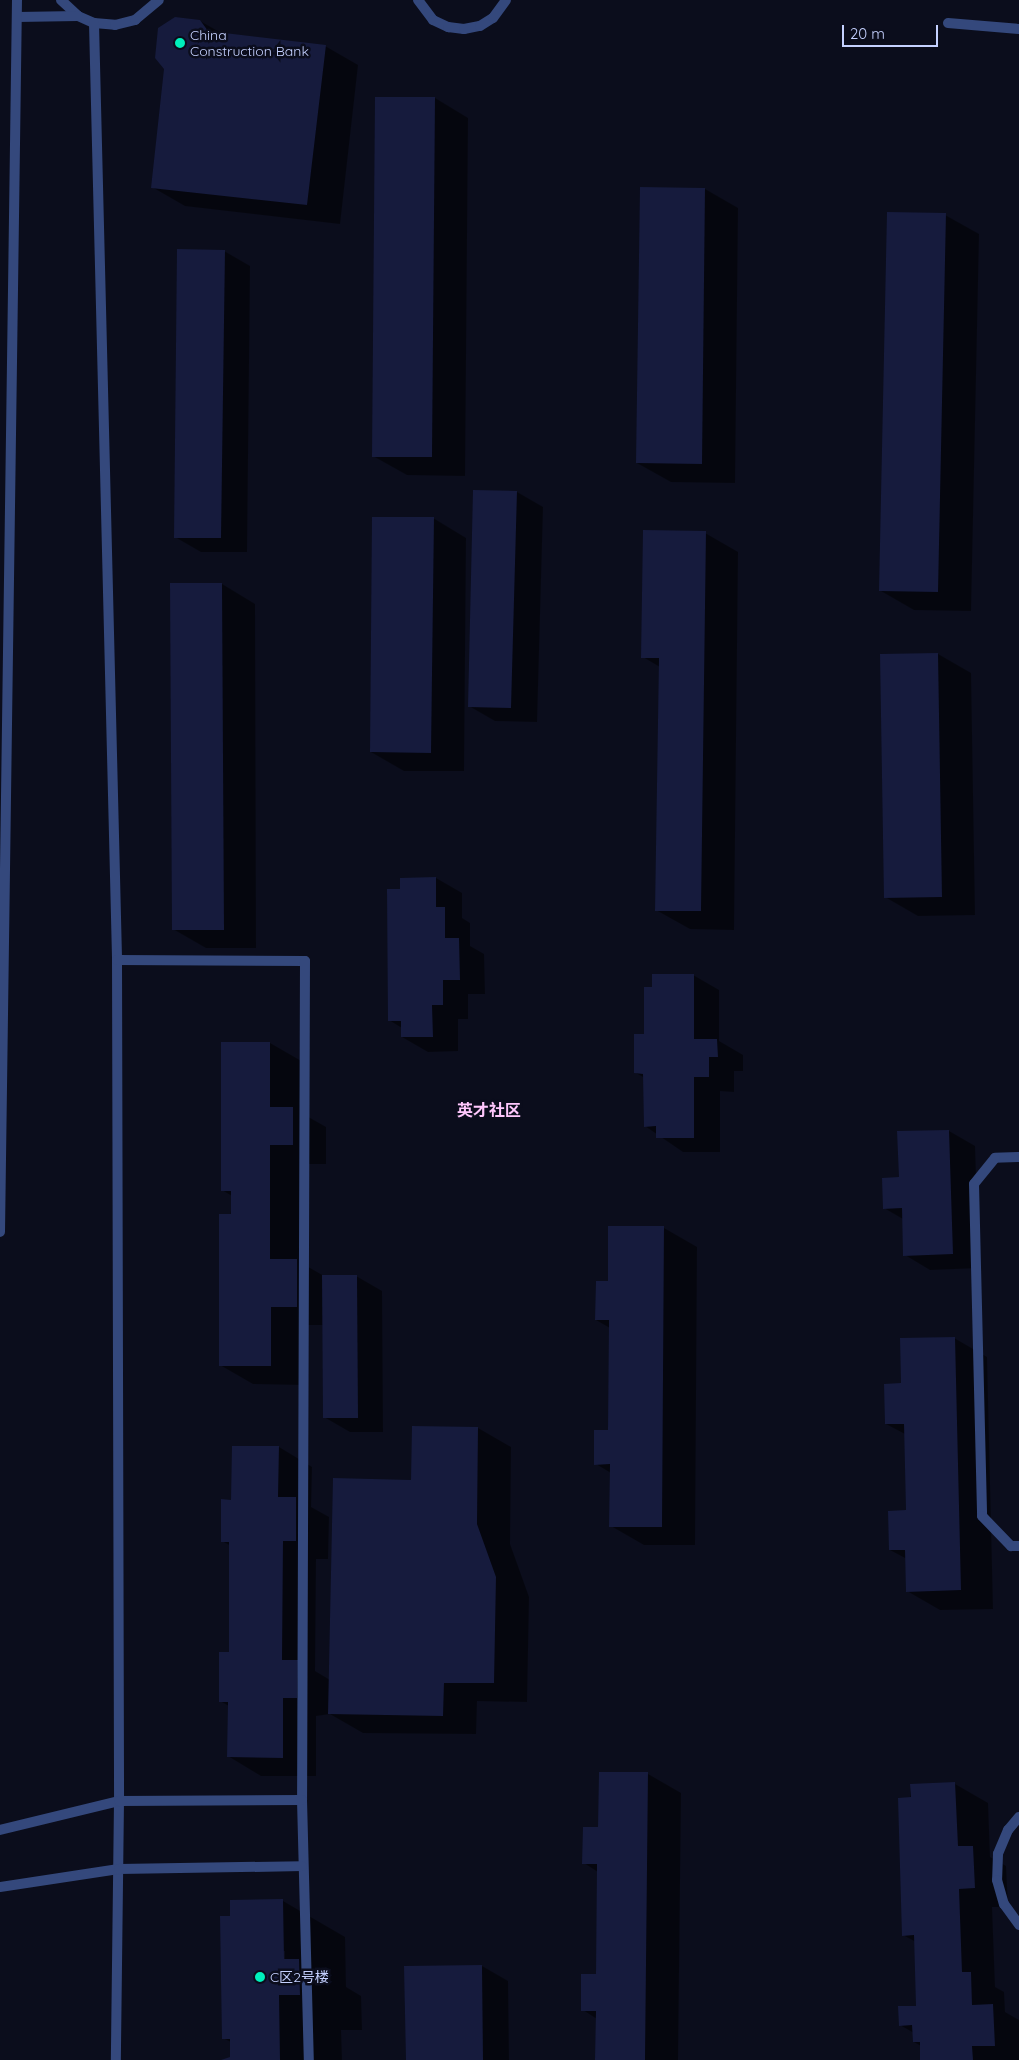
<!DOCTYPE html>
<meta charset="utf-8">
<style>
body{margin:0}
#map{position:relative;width:1019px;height:2060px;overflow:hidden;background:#0b0d1c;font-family:Quicksand,"Noto Sans SC",sans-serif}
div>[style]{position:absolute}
.shadow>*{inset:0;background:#0007}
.building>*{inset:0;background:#161b3d}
.service>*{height:10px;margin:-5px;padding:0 5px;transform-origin:5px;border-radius:5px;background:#34487c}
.minor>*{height:10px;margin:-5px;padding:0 5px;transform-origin:5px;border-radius:5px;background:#34487c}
.dots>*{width:14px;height:14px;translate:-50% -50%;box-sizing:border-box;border:2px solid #0b0d1c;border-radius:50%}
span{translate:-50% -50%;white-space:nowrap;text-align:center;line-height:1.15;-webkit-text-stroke:5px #0b0d1c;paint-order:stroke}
.poi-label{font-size:14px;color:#c5d1ff}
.left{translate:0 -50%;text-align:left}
.quarter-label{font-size:16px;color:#ffc7fc;font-weight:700}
.scale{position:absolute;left:842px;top:25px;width:96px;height:22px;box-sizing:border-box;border:2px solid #c5d1ff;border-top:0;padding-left:6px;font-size:15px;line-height:18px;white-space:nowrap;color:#c5d1ff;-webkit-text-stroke:4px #0b0d1c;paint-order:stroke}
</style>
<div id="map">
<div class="shadow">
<i style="clip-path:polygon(200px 21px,223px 34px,325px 46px,358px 65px,340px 224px,185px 206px,152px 187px)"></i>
<i style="clip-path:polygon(435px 98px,468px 118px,465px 476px,407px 475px,373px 456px)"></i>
<i style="clip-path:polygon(705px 189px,738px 208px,735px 483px,671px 482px,637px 463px)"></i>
<i style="clip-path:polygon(945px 215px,979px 234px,971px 611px,914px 610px,881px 591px)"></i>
<i style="clip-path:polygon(224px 251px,250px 266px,247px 552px,201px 552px,175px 537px)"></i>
<i style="clip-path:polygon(475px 491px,517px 492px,543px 507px,537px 722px,495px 721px,469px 706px)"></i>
<i style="clip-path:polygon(433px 518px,466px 538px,464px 771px,404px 771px,371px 752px)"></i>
<i style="clip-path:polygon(705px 533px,738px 552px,734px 930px,690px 929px,656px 910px,660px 667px,643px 657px)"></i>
<i style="clip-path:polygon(222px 584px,255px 604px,256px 948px,206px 948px,173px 929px)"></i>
<i style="clip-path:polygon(938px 654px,971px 673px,975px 915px,918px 916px,885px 897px)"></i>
<i style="clip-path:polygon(436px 878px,462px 893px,462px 918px,470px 923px,470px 946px,484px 954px,485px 994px,468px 994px,468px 1019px,458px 1019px,458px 1051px,428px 1052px,402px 1037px,402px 1028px,389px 1020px,401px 890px)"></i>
<i style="clip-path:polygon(693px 975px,719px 990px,719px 1041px,743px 1055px,743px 1071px,734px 1071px,734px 1092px,720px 1091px,720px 1152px,683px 1152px,645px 1126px,645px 1078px,636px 1073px,653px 989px)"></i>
<i style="clip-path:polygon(270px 1043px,303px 1062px,303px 1114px,326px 1127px,326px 1164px,303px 1164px,303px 1264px,324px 1276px,356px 1276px,382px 1291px,383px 1432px,350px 1432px,324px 1417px,323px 1325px,304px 1325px,304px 1385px,253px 1384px,220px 1365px,232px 1196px,222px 1190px)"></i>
<i style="clip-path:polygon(949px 1131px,975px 1146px,979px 1268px,930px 1270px,905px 1255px,903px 1219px,884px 1208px,900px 1178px)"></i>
<i style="clip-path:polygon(609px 1228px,664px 1228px,697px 1247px,695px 1545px,644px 1545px,611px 1526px,611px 1473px,596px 1464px,610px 1432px,610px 1328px,596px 1320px,609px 1282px)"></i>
<i style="clip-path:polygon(954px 1338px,987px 1357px,993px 1609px,940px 1610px,907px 1591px,907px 1559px,890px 1550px,907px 1511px,905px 1434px,886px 1424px,903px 1385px)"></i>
<i style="clip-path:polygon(478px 1428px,511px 1447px,510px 1544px,529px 1597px,527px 1702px,477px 1701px,476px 1734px,363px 1733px,330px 1714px,316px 1716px,316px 1776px,261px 1776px,228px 1756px,229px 1706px,220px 1701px,230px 1653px,231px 1546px,222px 1541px,232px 1501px,279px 1447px,312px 1467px,311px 1507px,329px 1517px,328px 1559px,316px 1559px,315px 1671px,330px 1680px,412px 1481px)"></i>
<i style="clip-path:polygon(600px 1773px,648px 1774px,681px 1793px,678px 2060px,597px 2060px,597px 2019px,583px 2010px,597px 1975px,598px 1872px,584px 1863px,599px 1828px)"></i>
<i style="clip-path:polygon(955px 1784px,988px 1803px,990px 1857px,1006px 1866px,1008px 1907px,992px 1907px,995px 1987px,1004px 1992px,1005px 2012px,1019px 2020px,1019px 2060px,921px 2060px,921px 2046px,914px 2042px,914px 2033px,900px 2025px,918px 2007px,916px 1942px,903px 1935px,911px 1785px)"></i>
<i style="clip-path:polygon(evenodd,283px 1901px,345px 1937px,346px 1987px,361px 1996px,362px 2030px,341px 2030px,342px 2060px,223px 2060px,231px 2058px,231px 2042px,223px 2038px,231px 1918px,283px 1901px,282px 1951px,285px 1951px,285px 1965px,282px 1951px)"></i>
<i style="clip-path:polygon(482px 1966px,508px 1981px,509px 2060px,407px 2060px)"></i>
</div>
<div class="building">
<i style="clip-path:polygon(175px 17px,200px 20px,208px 31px,326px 45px,307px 205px,151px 188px,164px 69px,155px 58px,158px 28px)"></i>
<i style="clip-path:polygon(375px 97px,435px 97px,432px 457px,372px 457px)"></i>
<i style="clip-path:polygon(640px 187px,705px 188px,702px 464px,636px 463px)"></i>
<i style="clip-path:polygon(887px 212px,946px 213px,938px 592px,879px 591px)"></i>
<i style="clip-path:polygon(177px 249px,225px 250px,221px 538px,174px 538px)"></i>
<i style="clip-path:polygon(473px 490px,517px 491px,511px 708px,468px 707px)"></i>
<i style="clip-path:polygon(372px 517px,434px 517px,431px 753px,370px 752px)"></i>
<i style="clip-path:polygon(643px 530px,706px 531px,701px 911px,655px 911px,659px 658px,641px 658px)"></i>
<i style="clip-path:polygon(170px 583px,222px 583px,224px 930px,172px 930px)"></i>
<i style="clip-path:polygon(938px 653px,942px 897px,884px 898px,880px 654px)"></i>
<i style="clip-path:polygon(436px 877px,436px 907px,445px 907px,445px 938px,459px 938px,460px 980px,443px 980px,443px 1005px,432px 1005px,433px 1037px,401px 1037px,401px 1021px,388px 1021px,387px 889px,400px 889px,400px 878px)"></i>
<i style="clip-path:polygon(652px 974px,694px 974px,694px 1039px,717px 1039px,718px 1057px,709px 1057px,709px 1077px,694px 1077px,694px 1138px,656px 1138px,656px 1126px,644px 1127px,643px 1074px,634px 1073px,634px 1034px,644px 1034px,644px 987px,652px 987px)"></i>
<i style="clip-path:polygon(221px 1042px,270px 1042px,270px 1107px,293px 1107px,293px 1145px,270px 1145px,270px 1259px,297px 1259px,297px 1307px,271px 1307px,271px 1366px,219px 1366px,219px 1214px,231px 1214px,231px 1191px,221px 1191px)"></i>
<i style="clip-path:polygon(949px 1130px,953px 1254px,903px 1256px,902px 1208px,883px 1209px,882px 1178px,899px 1177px,897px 1131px)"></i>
<i style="clip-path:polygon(608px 1226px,664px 1226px,662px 1527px,609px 1527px,610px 1464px,594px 1465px,594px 1430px,608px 1430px,609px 1320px,595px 1320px,596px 1281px,608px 1281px)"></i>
<i style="clip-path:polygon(322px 1275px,357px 1275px,358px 1418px,323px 1418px)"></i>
<i style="clip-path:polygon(955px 1337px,961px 1590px,906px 1592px,905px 1550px,889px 1550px,888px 1511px,906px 1510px,904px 1424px,885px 1424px,884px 1384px,901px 1383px,900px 1338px)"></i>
<i style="clip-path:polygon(412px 1426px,478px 1427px,477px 1524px,496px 1577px,494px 1683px,444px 1683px,443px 1716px,328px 1714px,333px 1478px,411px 1480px)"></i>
<i style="clip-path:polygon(232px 1446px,279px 1446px,278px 1497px,296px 1497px,296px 1541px,283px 1541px,282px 1660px,298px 1660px,297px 1698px,283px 1698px,283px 1758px,227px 1757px,228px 1702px,219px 1702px,219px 1652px,229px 1652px,229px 1542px,221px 1542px,221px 1499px,231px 1500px)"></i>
<i style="clip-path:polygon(599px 1772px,648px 1772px,645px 2060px,595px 2060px,596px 2011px,581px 2011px,581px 1974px,596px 1974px,597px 1864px,582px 1864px,583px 1827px,598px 1827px)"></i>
<i style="clip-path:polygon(955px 1782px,958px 1846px,973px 1846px,975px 1888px,959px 1889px,962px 1972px,971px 1972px,972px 2005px,993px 2004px,995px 2046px,972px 2046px,973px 2060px,920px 2060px,920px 2042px,913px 2042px,912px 2025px,899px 2026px,898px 2006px,916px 2006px,914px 1935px,902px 1936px,898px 1798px,911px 1797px,910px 1784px)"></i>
<i style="clip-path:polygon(283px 1899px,284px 1959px,299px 1959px,300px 1995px,279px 1995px,280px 2060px,221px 2060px,230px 2057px,230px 2039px,222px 2039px,220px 1916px,230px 1916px,230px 1900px)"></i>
<i style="clip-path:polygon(482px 1965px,483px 2060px,406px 2060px,404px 1966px)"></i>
</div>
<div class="service">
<i style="left:61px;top:0;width:23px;rotate:43deg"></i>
<i style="left:78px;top:16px;width:17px;rotate:24deg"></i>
<i style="left:94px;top:23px;width:21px;rotate:5deg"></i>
<i style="left:115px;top:25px;width:21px;rotate:-14deg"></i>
<i style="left:135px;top:20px;width:31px;rotate:-40deg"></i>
<i style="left:418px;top:0;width:25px;rotate:53deg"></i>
<i style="left:433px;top:20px;width:17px;rotate:25deg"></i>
<i style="left:448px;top:27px;width:16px;rotate:7deg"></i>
<i style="left:464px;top:29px;width:16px;rotate:-11deg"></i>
<i style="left:480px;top:26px;width:15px;rotate:-32deg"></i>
<i style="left:493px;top:18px;width:22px;rotate:-54deg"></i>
<i style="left:17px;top:17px;width:61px;rotate:-0.9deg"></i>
<i style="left:94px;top:23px;width:937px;rotate:88.59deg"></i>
<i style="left:117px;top:960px;width:841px;rotate:89.86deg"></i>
<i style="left:119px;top:1801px;width:259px;rotate:90.7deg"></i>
<i style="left:948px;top:23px;width:71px;rotate:4.8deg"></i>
<i style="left:117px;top:960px;width:188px;rotate:0.3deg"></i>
<i style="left:305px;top:961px;width:839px;rotate:90.2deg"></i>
<i style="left:302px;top:1800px;width:260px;rotate:88.5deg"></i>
<i style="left:1019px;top:1157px;width:24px;rotate:178deg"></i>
<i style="left:995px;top:1158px;width:33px;rotate:129deg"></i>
<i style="left:974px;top:1184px;width:332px;rotate:88.6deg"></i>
<i style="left:982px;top:1516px;width:42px;rotate:46deg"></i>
<i style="left:1011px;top:1546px;width:8px"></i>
<i style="left:1019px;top:1817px;width:17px;rotate:130deg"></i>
<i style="left:1008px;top:1830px;width:26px;rotate:113deg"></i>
<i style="left:998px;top:1854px;width:26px;rotate:92deg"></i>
<i style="left:997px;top:1880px;width:25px;rotate:74deg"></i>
<i style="left:1004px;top:1904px;width:26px;rotate:54deg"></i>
<i style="left:0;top:1830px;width:122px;rotate:-13.7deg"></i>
<i style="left:119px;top:1801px;width:183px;rotate:-0.3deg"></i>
<i style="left:0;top:1887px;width:120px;rotate:-8.6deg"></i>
<i style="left:119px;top:1869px;width:183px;rotate:-0.9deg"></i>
</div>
<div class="minor">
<i style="left:0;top:1232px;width:1232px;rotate:-89.21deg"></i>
</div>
<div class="dots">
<i style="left:180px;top:43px;background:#00f0bc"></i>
<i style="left:260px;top:1977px;background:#00f0bc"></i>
</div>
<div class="poi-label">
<span class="left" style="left:190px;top:43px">China<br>Construction Bank</span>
<span class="left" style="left:270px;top:1977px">C区2号楼</span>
</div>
<div class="quarter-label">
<span style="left:489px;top:1110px">英才社区</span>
</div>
<div class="scale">20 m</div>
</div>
